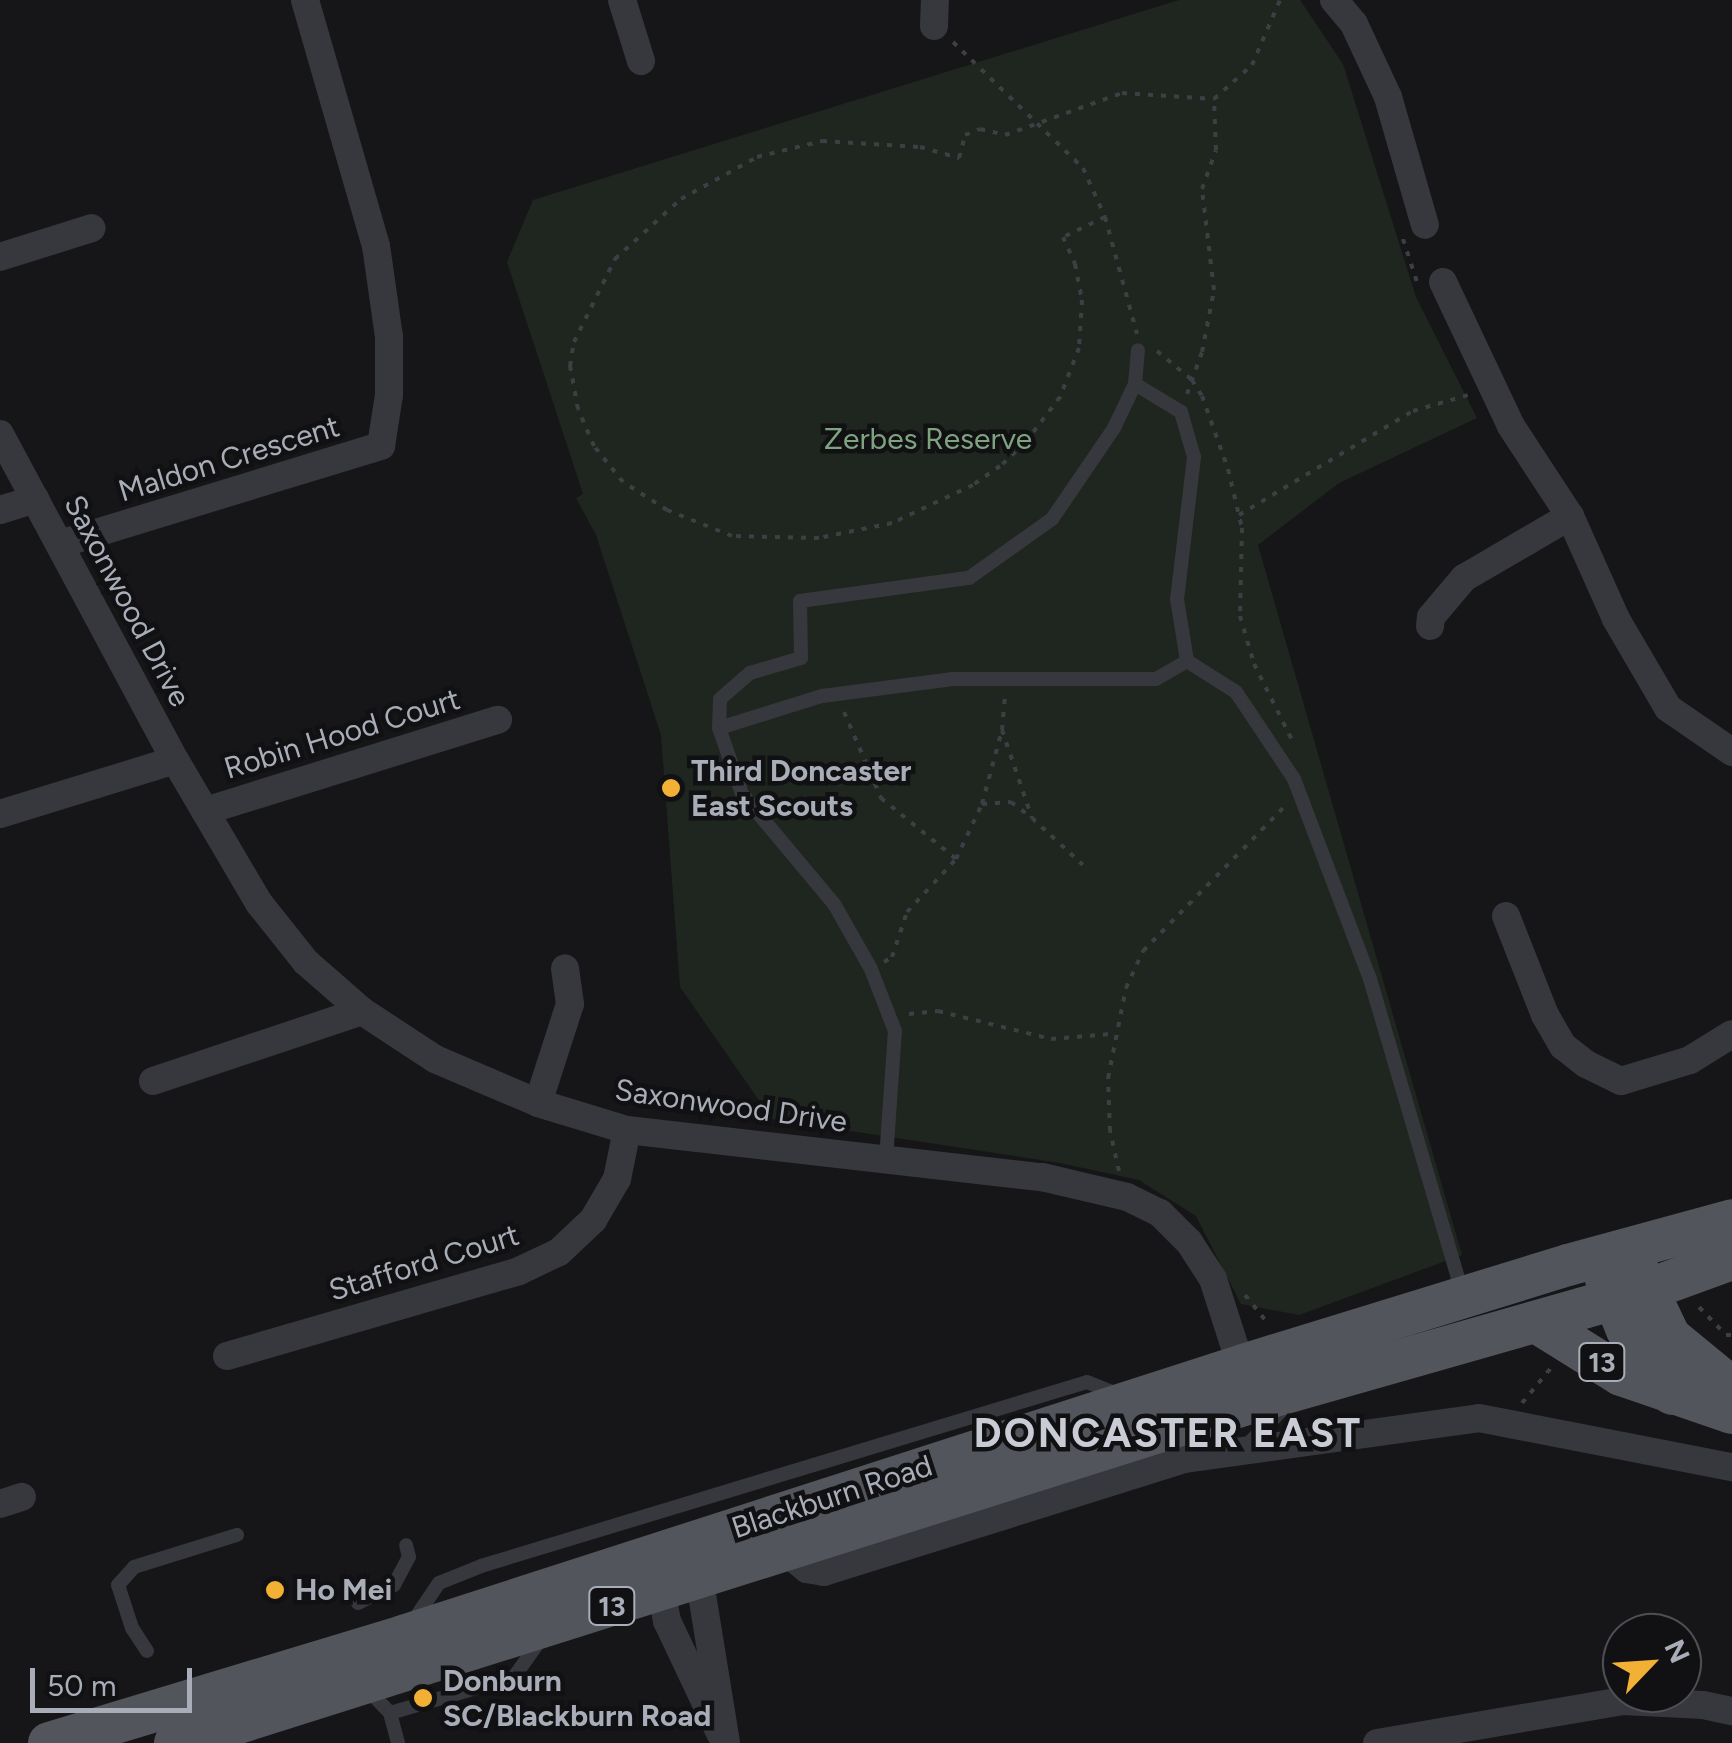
<!DOCTYPE html>
<style>
body{margin:0}
#map{position:relative;width:1732px;height:1743px;overflow:hidden;background:#161618;font-family:Figtree,sans-serif}
div>[style]{position:absolute}
.green>*{inset:0;background:#1e261f}
.path>*{height:4px;margin-top:-2px;transform-origin:0;background:repeating-linear-gradient(90deg,#3d3f44 0 5px,transparent 0 13px)}
.service>*{height:14px;margin:-7px;padding:0 7px;transform-origin:7px;border-radius:7px;background:#37383d}
.minor>*{height:28px;margin:-14px;padding:0 14px;transform-origin:14px;border-radius:14px;background:#37383d}
.primary>*{height:42px;margin:-21px;padding:0 21px;transform-origin:21px;border-radius:21px;background:#53555c}
.dots>*{width:28px;height:28px;translate:-50% -50%;box-sizing:border-box;border:5px solid #111113;border-radius:50%}
span{translate:-50% -50%;white-space:nowrap;text-align:center;line-height:1.15;-webkit-text-stroke:9px #111113;paint-order:stroke}
.shield-label span{padding:2px 8px;background:#111113;border:2px solid;border-radius:8px;-webkit-text-stroke-width:0}
.shield-label{font-size:28px;color:#a8adb8;font-weight:700}
.park-label{font-size:30px;color:#7fa381}
.street-label{font-size:30px;color:#a8adb8}
.poi-label{font-size:30px;color:#a8adb8;font-weight:700}
.left{translate:0 -50%;text-align:left}
.district-label{font-size:40px;color:#c9ccd4;font-weight:700;letter-spacing:2.5px}
.north{position:absolute;left:1602px;top:1613px;width:100px;height:100px;box-sizing:border-box;background:#111113;border:2px solid #4d4f55;border-radius:50%;rotate:65deg;font-size:28px;font-weight:700;line-height:40px;text-align:center;color:#a8adb8}
.north::after{content:'';display:block;margin:auto;width:35px;height:45px;background:#f2b134;clip-path:polygon(50% 0,100% 100%,50% 72%,0 100%)}
.scale{position:absolute;left:30px;top:1668px;width:162px;height:45px;box-sizing:border-box;border:5px solid #a8adb8;border-top:0;padding-left:12px;font-size:30px;line-height:35px;white-space:nowrap;color:#a8adb8;-webkit-text-stroke:8px #111113;paint-order:stroke}
</style>
<div id="map">
<div class="green">
<i style="clip-path:polygon(1179px 0,1300px 0,1343px 64px,1416px 297px,1477px 418px,1339px 483px,1258px 545px,1462px 1255px,1299px 1315px,1241px 1304px,1196px 1216px,1139px 1180px,1060px 1163px,772px 1119px,680px 987px,661px 735px,596px 535px,576px 498px,583px 494px,507px 262px,533px 200px)"></i>
</div>
<div class="path">
<i style="left:953px;top:42px;width:181px;rotate:44.1deg"></i>
<i style="left:1083px;top:168px;width:54px;rotate:65.8deg"></i>
<i style="left:1105px;top:217px;width:121px;rotate:74.7deg"></i>
<i style="left:1105px;top:217px;width:47px;rotate:154.5deg"></i>
<i style="left:1063px;top:237px;width:30px;rotate:66deg"></i>
<i style="left:1075px;top:264px;width:37px;rotate:79deg"></i>
<i style="left:1082px;top:300px;width:48px;rotate:93.6deg"></i>
<i style="left:1079px;top:348px;width:53px;rotate:111.2deg"></i>
<i style="left:1060px;top:397px;width:58px;rotate:127.3deg"></i>
<i style="left:1025px;top:443px;width:34px;rotate:137deg"></i>
<i style="left:1000px;top:466px;width:33px;rotate:145deg"></i>
<i style="left:973px;top:485px;width:89px;rotate:154.9deg"></i>
<i style="left:892px;top:523px;width:75px;rotate:168.4deg"></i>
<i style="left:819px;top:538px;width:87px;rotate:-178.7deg"></i>
<i style="left:732px;top:536px;width:70px;rotate:-158.2deg"></i>
<i style="left:667px;top:510px;width:52px;rotate:-147.5deg"></i>
<i style="left:623px;top:482px;width:46px;rotate:-128.9deg"></i>
<i style="left:594px;top:446px;width:40px;rotate:-113.4deg"></i>
<i style="left:578px;top:409px;width:44px;rotate:-100.5deg"></i>
<i style="left:570px;top:366px;width:24px;rotate:-81deg"></i>
<i style="left:574px;top:342px;width:93px;rotate:-63.7deg"></i>
<i style="left:615px;top:259px;width:89px;rotate:-42.3deg"></i>
<i style="left:681px;top:199px;width:87px;rotate:-28.9deg"></i>
<i style="left:757px;top:157px;width:67px;rotate:-13.8deg"></i>
<i style="left:822px;top:141px;width:98px;rotate:3.5deg"></i>
<i style="left:920px;top:147px;width:41px;rotate:15.8deg"></i>
<i style="left:959px;top:158px;width:24px;rotate:-75deg"></i>
<i style="left:965px;top:135px;width:16px;rotate:-22deg"></i>
<i style="left:980px;top:129px;width:26px;rotate:13deg"></i>
<i style="left:1005px;top:135px;width:124px;rotate:-19.7deg"></i>
<i style="left:1122px;top:93px;width:92px;rotate:3.7deg"></i>
<i style="left:1403px;top:239px;width:45px;rotate:72deg"></i>
<i style="left:1157px;top:351px;width:45px;rotate:39.6deg"></i>
<i style="left:1192px;top:380px;width:19px;rotate:58deg"></i>
<i style="left:1202px;top:396px;width:77px;rotate:70.4deg"></i>
<i style="left:1228px;top:469px;width:61px;rotate:76.7deg"></i>
<i style="left:1242px;top:528px;width:88px;rotate:91.3deg"></i>
<i style="left:1240px;top:616px;width:50px;rotate:73.7deg"></i>
<i style="left:1254px;top:664px;width:89px;rotate:63.4deg"></i>
<i style="left:1187px;top:394px;width:45px;rotate:-70.3deg"></i>
<i style="left:1202px;top:352px;width:63px;rotate:-79deg"></i>
<i style="left:1214px;top:290px;width:102px;rotate:-96.8deg"></i>
<i style="left:1202px;top:189px;width:41px;rotate:-70.3deg"></i>
<i style="left:1216px;top:150px;width:51px;rotate:-92.2deg"></i>
<i style="left:1214px;top:99px;width:51px;rotate:-41.8deg"></i>
<i style="left:1252px;top:65px;width:71px;rotate:-66.7deg"></i>
<i style="left:1239px;top:515px;width:203px;rotate:-30.9deg"></i>
<i style="left:1413px;top:411px;width:57px;rotate:-16.2deg"></i>
<i style="left:844px;top:712px;width:94px;rotate:66.7deg"></i>
<i style="left:881px;top:798px;width:97px;rotate:39.1deg"></i>
<i style="left:1002px;top:730px;width:93px;rotate:71.2deg"></i>
<i style="left:1032px;top:818px;width:69px;rotate:42.7deg"></i>
<i style="left:982px;top:804px;width:29px;rotate:-4deg"></i>
<i style="left:1011px;top:802px;width:26px;rotate:37deg"></i>
<i style="left:884px;top:962px;width:9px;rotate:-32deg"></i>
<i style="left:892px;top:957px;width:47px;rotate:-71.6deg"></i>
<i style="left:907px;top:912px;width:72px;rotate:-47.2deg"></i>
<i style="left:956px;top:859px;width:61px;rotate:-64.7deg"></i>
<i style="left:982px;top:804px;width:77px;rotate:-74.9deg"></i>
<i style="left:1002px;top:730px;width:34px;rotate:-85deg"></i>
<i style="left:909px;top:1014px;width:29px;rotate:-6deg"></i>
<i style="left:938px;top:1011px;width:116px;rotate:13.9deg"></i>
<i style="left:1051px;top:1039px;width:60px;rotate:-4.8deg"></i>
<i style="left:1119px;top:1171px;width:41px;rotate:-102.7deg"></i>
<i style="left:1110px;top:1131px;width:53px;rotate:-92.2deg"></i>
<i style="left:1108px;top:1078px;width:92px;rotate:-78.7deg"></i>
<i style="left:1126px;top:988px;width:41px;rotate:-65.3deg"></i>
<i style="left:1143px;top:951px;width:203px;rotate:-45.6deg"></i>
<i style="left:1245px;top:1295px;width:35px;rotate:51deg"></i>
<i style="left:1699px;top:1307px;width:39px;rotate:46deg"></i>
<i style="left:1726px;top:1335px;width:6px"></i>
<i style="left:1522px;top:1403px;width:45px;rotate:-50.4deg"></i>
</div>
<div class="service">
<i style="left:1135px;top:384px;width:54px;rotate:31.3deg"></i>
<i style="left:1181px;top:412px;width:47px;rotate:73.9deg"></i>
<i style="left:1194px;top:457px;width:143px;rotate:96.8deg"></i>
<i style="left:1177px;top:599px;width:63px;rotate:80.8deg"></i>
<i style="left:1187px;top:661px;width:58px;rotate:32.3deg"></i>
<i style="left:1236px;top:692px;width:105px;rotate:56.3deg"></i>
<i style="left:1294px;top:779px;width:214px;rotate:69.2deg"></i>
<i style="left:1370px;top:979px;width:326px;rotate:73.6deg"></i>
<i style="left:719px;top:728px;width:108px;rotate:-17.3deg"></i>
<i style="left:822px;top:696px;width:132px;rotate:-7.4deg"></i>
<i style="left:953px;top:679px;width:203px"></i>
<i style="left:1156px;top:679px;width:36px;rotate:-30deg"></i>
<i style="left:886px;top:1159px;width:128px;rotate:-86deg"></i>
<i style="left:895px;top:1031px;width:66px;rotate:-111.2deg"></i>
<i style="left:871px;top:969px;width:75px;rotate:-119.6deg"></i>
<i style="left:834px;top:904px;width:143px;rotate:-129.9deg"></i>
<i style="left:742px;top:794px;width:70px;rotate:-109.2deg"></i>
<i style="left:719px;top:728px;width:29px;rotate:-88deg"></i>
<i style="left:720px;top:699px;width:40px;rotate:-41deg"></i>
<i style="left:750px;top:673px;width:53px;rotate:-16.4deg"></i>
<i style="left:801px;top:658px;width:57px;rotate:-91deg"></i>
<i style="left:800px;top:601px;width:171px;rotate:-7.8deg"></i>
<i style="left:969px;top:578px;width:102px;rotate:-35.4deg"></i>
<i style="left:1052px;top:519px;width:110px;rotate:-55.7deg"></i>
<i style="left:1114px;top:428px;width:49px;rotate:-64.5deg"></i>
<i style="left:1135px;top:384px;width:34px;rotate:-85deg"></i>
<i style="left:1243px;top:1449px;width:58px;rotate:-45deg"></i>
<i style="left:358px;top:1603px;width:40px;rotate:-26.6deg"></i>
<i style="left:394px;top:1585px;width:32px;rotate:-62deg"></i>
<i style="left:409px;top:1557px;width:12px;rotate:-104deg"></i>
<i style="left:412px;top:1623px;width:48px;rotate:-56deg"></i>
<i style="left:439px;top:1583px;width:45px;rotate:-22deg"></i>
<i style="left:481px;top:1566px;width:633px;rotate:-16.89deg"></i>
<i style="left:1087px;top:1382px;width:35px;rotate:22deg"></i>
<i style="left:147px;top:1651px;width:27px;rotate:-123deg"></i>
<i style="left:132px;top:1628px;width:45px;rotate:-108deg"></i>
<i style="left:118px;top:1585px;width:24px;rotate:-48deg"></i>
<i style="left:134px;top:1567px;width:108px;rotate:-17.3deg"></i>
<i style="left:368px;top:1690px;width:32px;rotate:46deg"></i>
<i style="left:390px;top:1713px;width:129px;rotate:-16.2deg"></i>
<i style="left:514px;top:1677px;width:47px;rotate:-54.6deg"></i>
<i style="left:390px;top:1713px;width:31px;rotate:75deg"></i>
</div>
<div class="minor">
<i style="left:622px;top:0;width:64px;rotate:72.7deg"></i>
<i style="left:1334px;top:0;width:31px;rotate:50deg"></i>
<i style="left:1354px;top:24px;width:81px;rotate:65deg"></i>
<i style="left:1388px;top:97px;width:133px;rotate:73.9deg"></i>
<i style="left:934px;top:26px;width:26px;rotate:-88deg"></i>
<i style="left:0;top:257px;width:96px;rotate:-17.5deg"></i>
<i style="left:1443px;top:282px;width:159px;rotate:64.7deg"></i>
<i style="left:1511px;top:426px;width:108px;rotate:56.8deg"></i>
<i style="left:1570px;top:516px;width:113px;rotate:65.9deg"></i>
<i style="left:1616px;top:619px;width:103px;rotate:59.7deg"></i>
<i style="left:1668px;top:708px;width:78px;rotate:34.5deg"></i>
<i style="left:0;top:434px;width:370px;rotate:61.8deg"></i>
<i style="left:175px;top:760px;width:166px;rotate:59.6deg"></i>
<i style="left:259px;top:903px;width:75px;rotate:51.5deg"></i>
<i style="left:306px;top:962px;width:74px;rotate:41.2deg"></i>
<i style="left:362px;top:1011px;width:87px;rotate:33.3deg"></i>
<i style="left:435px;top:1059px;width:112px;rotate:23.1deg"></i>
<i style="left:538px;top:1103px;width:93px;rotate:16.9deg"></i>
<i style="left:627px;top:1130px;width:418px;rotate:6.5deg"></i>
<i style="left:1042px;top:1177px;width:87px;rotate:13.2deg"></i>
<i style="left:1127px;top:1197px;width:37px;rotate:26deg"></i>
<i style="left:1160px;top:1213px;width:41px;rotate:45deg"></i>
<i style="left:1189px;top:1242px;width:44px;rotate:57deg"></i>
<i style="left:1213px;top:1279px;width:108px;rotate:72.2deg"></i>
<i style="left:0;top:510px;width:37px;rotate:-17deg"></i>
<i style="left:60px;top:544px;width:336px;rotate:-17deg"></i>
<i style="left:381px;top:446px;width:52px;rotate:-81.1deg"></i>
<i style="left:389px;top:395px;width:58px;rotate:-90deg"></i>
<i style="left:389px;top:337px;width:92px;rotate:-98.1deg"></i>
<i style="left:376px;top:246px;width:256px;rotate:-106.1deg"></i>
<i style="left:1430px;top:626px;width:9px;rotate:-84deg"></i>
<i style="left:1431px;top:617px;width:51px;rotate:-49.8deg"></i>
<i style="left:1464px;top:578px;width:123px;rotate:-30.3deg"></i>
<i style="left:205px;top:811px;width:307px;rotate:-17.3deg"></i>
<i style="left:0;top:814px;width:183px;rotate:-17.1deg"></i>
<i style="left:1506px;top:916px;width:106px;rotate:68.5deg"></i>
<i style="left:1545px;top:1015px;width:36px;rotate:60deg"></i>
<i style="left:1563px;top:1046px;width:29px;rotate:38deg"></i>
<i style="left:1586px;top:1064px;width:39px;rotate:26deg"></i>
<i style="left:1621px;top:1081px;width:72px;rotate:-16.9deg"></i>
<i style="left:1690px;top:1060px;width:49px;rotate:-31.8deg"></i>
<i style="left:153px;top:1081px;width:220px;rotate:-18.5deg"></i>
<i style="left:538px;top:1103px;width:104px;rotate:-72.1deg"></i>
<i style="left:570px;top:1004px;width:36px;rotate:-98deg"></i>
<i style="left:227px;top:1356px;width:304px;rotate:-16.2deg"></i>
<i style="left:519px;top:1271px;width:44px;rotate:-25.4deg"></i>
<i style="left:559px;top:1252px;width:47px;rotate:-43.3deg"></i>
<i style="left:593px;top:1220px;width:48px;rotate:-59.7deg"></i>
<i style="left:617px;top:1179px;width:50px;rotate:-78.5deg"></i>
<i style="left:0;top:1504px;width:23px;rotate:-18deg"></i>
<i style="left:784px;top:1550px;width:30px;rotate:40deg"></i>
<i style="left:807px;top:1569px;width:17px;rotate:10deg"></i>
<i style="left:824px;top:1572px;width:378px;rotate:-17.4deg"></i>
<i style="left:1185px;top:1459px;width:297px;rotate:-7.9deg"></i>
<i style="left:1479px;top:1418px;width:258px;rotate:11deg"></i>
<i style="left:690px;top:1567px;width:13px;rotate:45deg"></i>
<i style="left:699px;top:1576px;width:169px;rotate:80.8deg"></i>
<i style="left:658px;top:1574px;width:48px;rotate:79.2deg"></i>
<i style="left:667px;top:1621px;width:124px;rotate:64.7deg"></i>
<i style="left:1377px;top:1743px;width:250px;rotate:-9.7deg"></i>
<i style="left:1623px;top:1701px;width:80px;rotate:2.9deg"></i>
<i style="left:1703px;top:1705px;width:30px;rotate:12deg"></i>
</div>
<div class="primary">
<i style="left:1636px;top:1266px;width:79px;rotate:64.4deg"></i>
<i style="left:1670px;top:1337px;width:80px;rotate:39.4deg"></i>
<i style="left:1605px;top:1276px;width:58px;rotate:67.8deg"></i>
<i style="left:1627px;top:1330px;width:78px;rotate:54.9deg"></i>
<i style="left:1536px;top:1322px;width:100px;rotate:31.9deg"></i>
<i style="left:1621px;top:1375px;width:117px;rotate:18.9deg"></i>
<i style="left:49px;top:1743px;width:370px;rotate:-16.8deg"></i>
<i style="left:403px;top:1636px;width:883px;rotate:-17.88deg"></i>
<i style="left:1243px;top:1365px;width:340px;rotate:-17.1deg"></i>
<i style="left:1568px;top:1265px;width:170px;rotate:-15.3deg"></i>
<i style="left:175px;top:1743px;width:1127px;rotate:-17.55deg"></i>
<i style="left:1250px;top:1403px;width:410px;rotate:-15.9deg"></i>
<i style="left:1644px;top:1291px;width:94px;rotate:-20deg"></i>
</div>
<div class="dots">
<i style="left:671px;top:788px;background:#f2b134"></i>
<i style="left:275px;top:1590px;background:#f2b134"></i>
<i style="left:423px;top:1698px;background:#f2b134"></i>
</div>
<div class="shield-label">
<span style="left:1602px;top:1362px">13</span>
<span style="left:612px;top:1606px">13</span>
</div>
<div class="park-label">
<span style="left:928px;top:439px">Zerbes Reserve</span>
</div>
<div class="street-label">
<span style="left:229px;top:459px;rotate:-17deg">Maldon Crescent</span>
<span style="left:127px;top:601px;rotate:62deg">Saxonwood Drive</span>
<span style="left:342px;top:734px;rotate:-17deg">Robin Hood Court</span>
<span style="left:731px;top:1106px;rotate:8deg">Saxonwood Drive</span>
<span style="left:424px;top:1263px;rotate:-17deg">Stafford Court</span>
<span style="left:832px;top:1497px;rotate:-18deg">Blackburn Road</span>
</div>
<div class="poi-label">
<span class="left" style="left:691px;top:788px">Third Doncaster<br>East Scouts</span>
<span class="left" style="left:295px;top:1590px">Ho Mei</span>
<span class="left" style="left:443px;top:1698px">Donburn<br>SC/Blackburn Road</span>
</div>
<div class="district-label">
<span style="left:1168px;top:1433px">DONCASTER EAST</span>
</div>
<div class="north">N</div>
<div class="scale">50 m</div>
</div>
